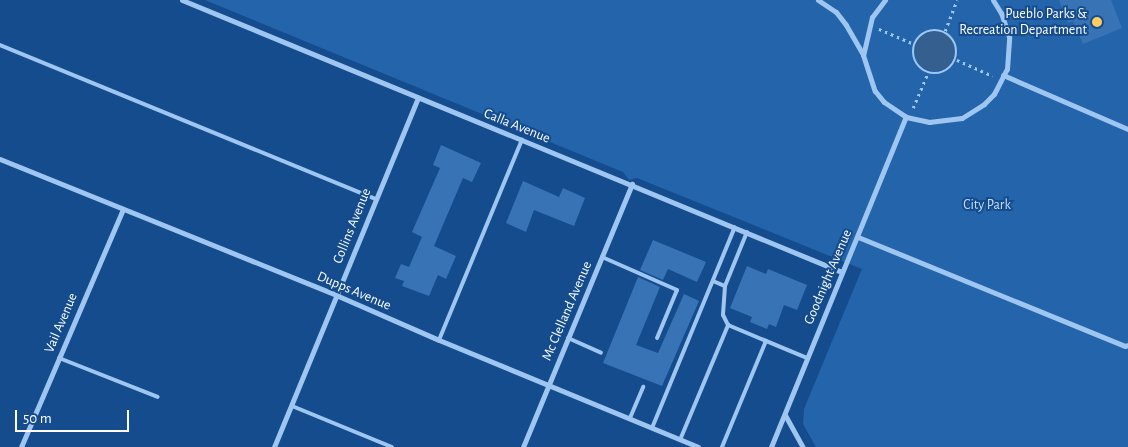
<!DOCTYPE html>
<style>
body{margin:0}
#map{position:relative;width:1128px;height:447px;overflow:hidden;background:#144c8e;font-family:"Alegreya Sans",sans-serif}
div>[style]{position:absolute}
.green>*{inset:0;background:#2364ab}
.water>*{inset:0;background:#355f8f}
.round{border-radius:50%}
.building>*{inset:0;background:#3874b5}
.path>*{height:2.5px;margin-top:-1.25px;transform-origin:0;background:repeating-linear-gradient(90deg,#9ec6f1 0 2.5px,transparent 0 6.5px)}
.path>.ring{margin:-1.25px;padding:0;box-sizing:content-box;background:none;border:2.5px solid #9ec6f1;border-radius:50%}
.lane>*{height:4px;margin:-2px;padding:0 2px;transform-origin:2px;border-radius:2px;background:#9ec6f1}
.street>*{height:5px;margin:-2.5px;padding:0 2.5px;transform-origin:2.5px;border-radius:2.5px;background:#9ec6f1}
.dots>*{width:14px;height:14px;translate:-50% -50%;box-sizing:border-box;border:2px solid #144c8e;border-radius:50%}
span{translate:-50% -50%;white-space:nowrap;text-align:center;line-height:1.15;-webkit-text-stroke:4px #144c8e;paint-order:stroke}
.poi-label{font-size:14px;color:#fff}
.right{translate:-100% -50%;text-align:right}
.street-label{font-size:14px;color:#fff}
.park-label{font-size:14px;color:#c5dffc}
.scale{position:absolute;left:15px;top:410px;width:114px;height:22px;box-sizing:border-box;border:2px solid #fff;border-top:0;padding-left:6px;font-size:15px;line-height:18px;white-space:nowrap;color:#fff;-webkit-text-stroke:4px #144c8e;paint-order:stroke}
</style>
<div id="map">
<div class="green">
<i style="clip-path:polygon(evenodd,205px 0,1128px 0,1128px 447px,816px 447px,803px 424px,804px 409px,862px 269px,637px 178px,629px 180px,623px 172px,205px 0,945px 34px,954px 45px,954px 58px,950px 64px,940px 71px,927px 70px,915px 50px,916px 44px,920px 38px,945px 34px)"></i>
</div>
<div class="water">
<i class="round" style="left:915px;top:31px;width:40px;height:40px"></i>
</div>
<div class="building">
<i style="clip-path:polygon(1059px 0,1111px 0,1122px 28px,1083px 44px,1073px 21px,1068px 23px)"></i>
<i style="clip-path:polygon(441px 145px,481px 163px,472px 182px,463px 178px,434px 246px,456px 256px,446px 279px,438px 275px,429px 296px,402px 286px,404px 281px,395px 278px,401px 264px,409px 267px,422px 237px,412px 232px,440px 168px,433px 165px)"></i>
<i style="clip-path:polygon(523px 181px,559px 197px,563px 188px,585px 198px,574px 226px,534px 210px,526px 232px,506px 223px)"></i>
<i style="clip-path:polygon(653px 240px,706px 262px,697px 282px,668px 269px,663px 280px,640px 270px)"></i>
<i style="clip-path:polygon(747px 266px,766px 274px,768px 269px,807px 285px,797px 310px,784px 305px,776px 327px,769px 324px,767px 329px,750px 322px,752px 317px,730px 308px)"></i>
<i style="clip-path:polygon(638px 277px,660px 287px,636px 345px,658px 353px,684px 294px,699px 301px,662px 386px,603px 363px)"></i>
</div>
<div class="path">
<i style="left:879px;top:29px;width:38px;rotate:23deg"></i>
<i class="ring" style="left:913px;top:30px;width:41.5px;height:41.5px"></i>
<i style="left:945px;top:31px;width:33px;rotate:-69deg"></i>
<i style="left:957px;top:60px;width:39px;rotate:24deg"></i>
<i style="left:913px;top:108px;width:38px;rotate:-67deg"></i>
</div>
<div class="lane">
<i style="left:0;top:45px;width:405px;rotate:22.3deg"></i>
<i style="left:747px;top:232px;width:58px;rotate:112.2deg"></i>
<i style="left:725px;top:286px;width:29px;rotate:94deg"></i>
<i style="left:723px;top:315px;width:11px;rotate:63deg"></i>
<i style="left:728px;top:325px;width:86px;rotate:22.7deg"></i>
<i style="left:602px;top:257px;width:82px;rotate:23.7deg"></i>
<i style="left:677px;top:290px;width:52px;rotate:112.6deg"></i>
<i style="left:713px;top:281px;width:13px;rotate:23deg"></i>
<i style="left:568px;top:338px;width:36px;rotate:24deg"></i>
<i style="left:439px;top:340px;width:217px;rotate:-67.5deg"></i>
<i style="left:59px;top:358px;width:106px;rotate:21.5deg"></i>
<i style="left:292px;top:406px;width:108px;rotate:22.3deg"></i>
<i style="left:630px;top:418px;width:34px;rotate:-67deg"></i>
<i style="left:652px;top:428px;width:217px;rotate:-67.6deg"></i>
<i style="left:680px;top:440px;width:125px;rotate:-67.3deg"></i>
<i style="left:722px;top:447px;width:115px;rotate:-67.5deg"></i>
</div>
<div class="street">
<i style="left:182px;top:0;width:714px;rotate:22.4deg"></i>
<i style="left:818px;top:0;width:22px;rotate:34deg"></i>
<i style="left:836px;top:12px;width:16px;rotate:52deg"></i>
<i style="left:846px;top:25px;width:34px;rotate:60deg"></i>
<i style="left:885px;top:0;width:21px;rotate:127deg"></i>
<i style="left:872px;top:17px;width:39px;rotate:103deg"></i>
<i style="left:863px;top:55px;width:38px;rotate:72deg"></i>
<i style="left:875px;top:91px;width:14px;rotate:51deg"></i>
<i style="left:884px;top:102px;width:27px;rotate:34deg"></i>
<i style="left:906px;top:117px;width:24px;rotate:12deg"></i>
<i style="left:929px;top:122px;width:33px;rotate:-7deg"></i>
<i style="left:962px;top:118px;width:26px;rotate:-32deg"></i>
<i style="left:984px;top:104px;width:14px;rotate:-45deg"></i>
<i style="left:994px;top:94px;width:28px;rotate:-63deg"></i>
<i style="left:1007px;top:69px;width:32px;rotate:-86deg"></i>
<i style="left:1009px;top:37px;width:25px;rotate:-108deg"></i>
<i style="left:1001px;top:13px;width:15px;rotate:-122deg"></i>
<i style="left:1003px;top:75px;width:136px;rotate:23.4deg"></i>
<i style="left:0;top:159px;width:362px;rotate:22deg"></i>
<i style="left:336px;top:295px;width:112px;rotate:23.6deg"></i>
<i style="left:439px;top:340px;width:280px;rotate:22.4deg"></i>
<i style="left:858px;top:237px;width:288px;rotate:22.2deg"></i>
<i style="left:1125px;top:346px;width:3px;rotate:-18deg"></i>
<i style="left:785px;top:415px;width:37px;rotate:61deg"></i>
<i style="left:21px;top:447px;width:259px;rotate:-66.8deg"></i>
<i style="left:274px;top:447px;width:378px;rotate:-67.6deg"></i>
<i style="left:523px;top:447px;width:285px;rotate:-67.5deg"></i>
<i style="left:771px;top:447px;width:357px;rotate:-67.8deg"></i>
</div>
<div class="dots">
<i style="left:1097px;top:22px;background:#ffcc5e"></i>
</div>
<div class="poi-label">
<span class="right" style="left:1087px;top:22px">Pueblo Parks &amp;<br>Recreation Department</span>
</div>
<div class="street-label">
<span style="left:517px;top:126px;rotate:22deg">Calla Avenue</span>
<span style="left:352px;top:226px;rotate:-68deg">Collins Avenue</span>
<span style="left:828px;top:277px;rotate:-67deg">Goodnight Avenue</span>
<span style="left:354px;top:291px;rotate:23deg">Dupps Avenue</span>
<span style="left:567px;top:311px;rotate:-67deg">Mc Clelland Avenue</span>
<span style="left:61px;top:323px;rotate:-67deg">Vail Avenue</span>
</div>
<div class="park-label">
<span style="left:987px;top:205px">City Park</span>
</div>
<div class="scale">50 m</div>
</div>
